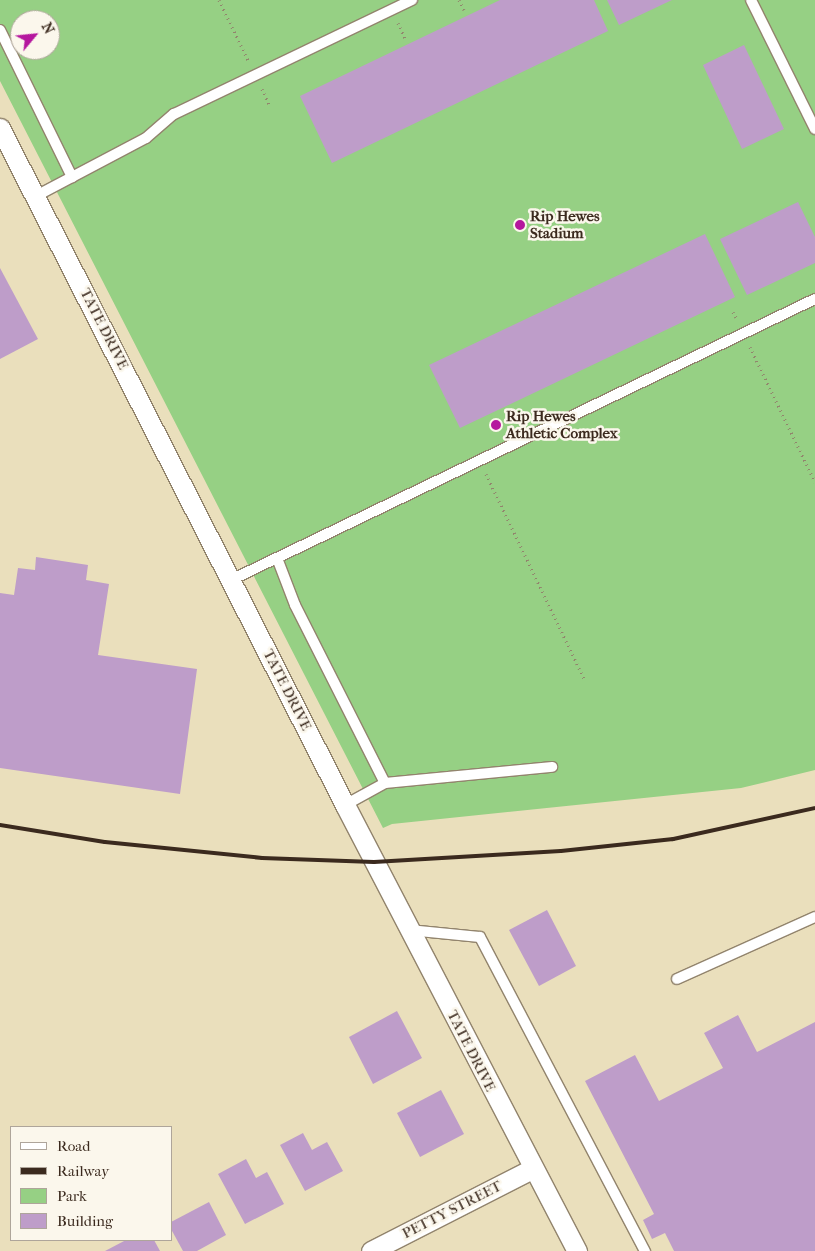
<!DOCTYPE html>
<style>
body{margin:0}
#map{position:relative;width:815px;height:1251px;overflow:hidden;background:#eadfbc;font-family:"IM FELL French Canon",serif}
div>[style]{position:absolute}
.green>*{inset:0;background:#96d084}
.building>*{inset:0;background:#be9dc9}
.path>*{height:3px;margin-top:-1.5px;transform-origin:0;background:repeating-linear-gradient(90deg,#92846d 0 1px,transparent 0 5px)}
.roads{filter:drop-shadow(1px 0 #92846d) drop-shadow(-1px 0 #92846d) drop-shadow(0 1px #92846d) drop-shadow(0 -1px #92846d)}
.lane>*{height:10px;margin:-5px;padding:0 5px;transform-origin:5px;border-radius:5px;background:#fff}
.street>*{height:19px;margin:-9.5px;padding:0 9.5px;transform-origin:9.5px;border-radius:9.5px;background:#fff}
.rail>*{height:4px;margin:-2px;padding:0 2px;transform-origin:2px;border-radius:2px;background:#3b2a1e}
.dots>*{width:14px;height:14px;translate:-50% -50%;box-sizing:border-box;border:2px solid #fbf7ec;border-radius:50%}
span{translate:-50% -50%;white-space:nowrap;text-align:center;line-height:1.15;-webkit-text-stroke:5px #fbf7ec;paint-order:stroke}
.poi-label{font-size:15px;color:#3b2a1e;font-weight:700}
.left{translate:0 -50%;text-align:left}
.street-label{font-size:15px;color:#3b2a1e}
.legend{position:absolute;left:10px;top:1126px;width:162px;height:115px;box-sizing:border-box;background:#fbf7ec;border:1px solid #aea59a;margin:0;padding:6px 9px;list-style:none;font-size:15px;color:#3b2a1e}
.legend li{display:flex;align-items:center;gap:10px;height:25px}
.legend b{width:25px;border:1px solid #aea59a}
.north{position:absolute;left:10px;top:10px;width:50px;height:50px;box-sizing:border-box;background:#fbf7ec;border:1px solid #aea59a;border-radius:50%;rotate:62deg;font-size:14px;font-weight:700;line-height:20px;text-align:center;color:#3b2a1e}
.north::after{content:'';display:block;margin:auto;width:18px;height:22px;background:#b5179e;clip-path:polygon(50% 0,100% 100%,50% 72%,0 100%)}
</style>
<div id="map">
<div class="green">
<i style="clip-path:polygon(evenodd,0 0,815px 0,815px 770px,741px 788px,392px 824px,383px 828px,0 81px,0 0,20px 20px,50px 20px,50px 50px,20px 50px,20px 20px)"></i>
</div>
<div class="building">
<i style="clip-path:polygon(500px 0,594px 0,608px 31px,332px 163px,300px 96px)"></i>
<i style="clip-path:polygon(607px 0,672px 0,619px 25px)"></i>
<i style="clip-path:polygon(744px 45px,784px 129px,742px 149px,703px 65px)"></i>
<i style="clip-path:polygon(798px 202px,815px 237px,815px 263px,747px 295px,720px 239px)"></i>
<i style="clip-path:polygon(705px 234px,735px 297px,460px 428px,429px 365px)"></i>
<i style="clip-path:polygon(0 268px,38px 339px,0 359px)"></i>
<i style="clip-path:polygon(36px 557px,88px 565px,86px 580px,109px 584px,98px 655px,197px 669px,180px 794px,0 768px,0 593px,14px 595px,18px 568px,35px 570px)"></i>
<i style="clip-path:polygon(547px 910px,576px 966px,539px 986px,509px 930px)"></i>
<i style="clip-path:polygon(397px 1011px,422px 1058px,373px 1084px,349px 1037px)"></i>
<i style="clip-path:polygon(738px 1015px,757px 1052px,815px 1022px,815px 1251px,674px 1251px,665px 1233px,652px 1239px,643px 1220px,654px 1214px,585px 1081px,635px 1055px,659px 1101px,723px 1068px,704px 1033px)"></i>
<i style="clip-path:polygon(441px 1090px,464px 1134px,420px 1157px,397px 1113px)"></i>
<i style="clip-path:polygon(303px 1133px,312px 1150px,327px 1142px,343px 1171px,305px 1191px,280px 1145px)"></i>
<i style="clip-path:polygon(246px 1159px,256px 1178px,267px 1172px,284px 1204px,245px 1224px,218px 1174px)"></i>
<i style="clip-path:polygon(209px 1202px,226px 1235px,197px 1251px,183px 1251px,171px 1229px,171px 1222px)"></i>
<i style="clip-path:polygon(126px 1240px,154px 1240px,160px 1251px,105px 1251px)"></i>
</div>
<div class="path">
<i style="left:219px;top:0;width:67px;rotate:64.2deg"></i>
<i style="left:459px;top:0;width:11px;rotate:63deg"></i>
<i style="left:398px;top:23px;width:17px;rotate:65deg"></i>
<i style="left:262px;top:89px;width:17px;rotate:65deg"></i>
<i style="left:733px;top:312px;width:8px;rotate:60deg"></i>
<i style="left:750px;top:347px;width:150px;rotate:64.3deg"></i>
<i style="left:486px;top:474px;width:227px;rotate:64.4deg"></i>
</div>
<div class="roads">
<div class="lane">
<i style="left:751px;top:0;width:144px;rotate:63.6deg"></i>
<i style="left:0;top:30px;width:164px;rotate:63.9deg"></i>
<i style="left:36px;top:196px;width:124px;rotate:-27.8deg"></i>
<i style="left:146px;top:138px;width:37px;rotate:-41deg"></i>
<i style="left:174px;top:114px;width:264px;rotate:-25.6deg"></i>
<i style="left:277px;top:558px;width:50px;rotate:69deg"></i>
<i style="left:295px;top:605px;width:199px;rotate:63.2deg"></i>
<i style="left:385px;top:783px;width:168px;rotate:-5.5deg"></i>
<i style="left:231px;top:580px;width:648px;rotate:-25.7deg"></i>
<i style="left:345px;top:805px;width:46px;rotate:-28.8deg"></i>
<i style="left:409px;top:930px;width:71px;rotate:5.6deg"></i>
<i style="left:480px;top:937px;width:355px;rotate:62.3deg"></i>
<i style="left:677px;top:979px;width:151px;rotate:-24.2deg"></i>
</div>
<div class="street">
<i style="left:0;top:128px;width:760px;rotate:63deg"></i>
<i style="left:345px;top:805px;width:503px;rotate:62.52deg"></i>
<i style="left:371px;top:1251px;width:181px;rotate:-27deg"></i>
</div>
</div>
<div class="rail">
<i style="left:0;top:825px;width:106px;rotate:9.2deg"></i>
<i style="left:105px;top:842px;width:158px;rotate:5.8deg"></i>
<i style="left:262px;top:858px;width:112px;rotate:2deg"></i>
<i style="left:374px;top:862px;width:187px;rotate:-3.4deg"></i>
<i style="left:561px;top:851px;width:113px;rotate:-6.1deg"></i>
<i style="left:673px;top:839px;width:145px;rotate:-12.3deg"></i>
</div>
<div class="dots">
<i style="left:520px;top:225px;background:#b5179e"></i>
<i style="left:496px;top:425px;background:#b5179e"></i>
</div>
<div class="poi-label">
<span class="left" style="left:530px;top:225px">Rip Hewes<br>Stadium</span>
<span class="left" style="left:506px;top:425px">Rip Hewes<br>Athletic Complex</span>
</div>
<div class="street-label">
<span style="left:104px;top:329px;rotate:63deg">TATE DRIVE</span>
<span style="left:287px;top:690px;rotate:63deg">TATE DRIVE</span>
<span style="left:471px;top:1051px;rotate:63deg">TATE DRIVE</span>
<span style="left:452px;top:1210px;rotate:-27deg">PETTY STREET</span>
</div>
<ul class="legend">
<li><b style="height:6px;background:#fff"></b>Road</li>
<li><b style="height:6px;background:#3b2a1e"></b>Railway</li>
<li><b style="height:14px;background:#96d084"></b>Park</li>
<li><b style="height:14px;background:#be9dc9"></b>Building</li>
</ul>
<div class="north">N</div>
</div>
